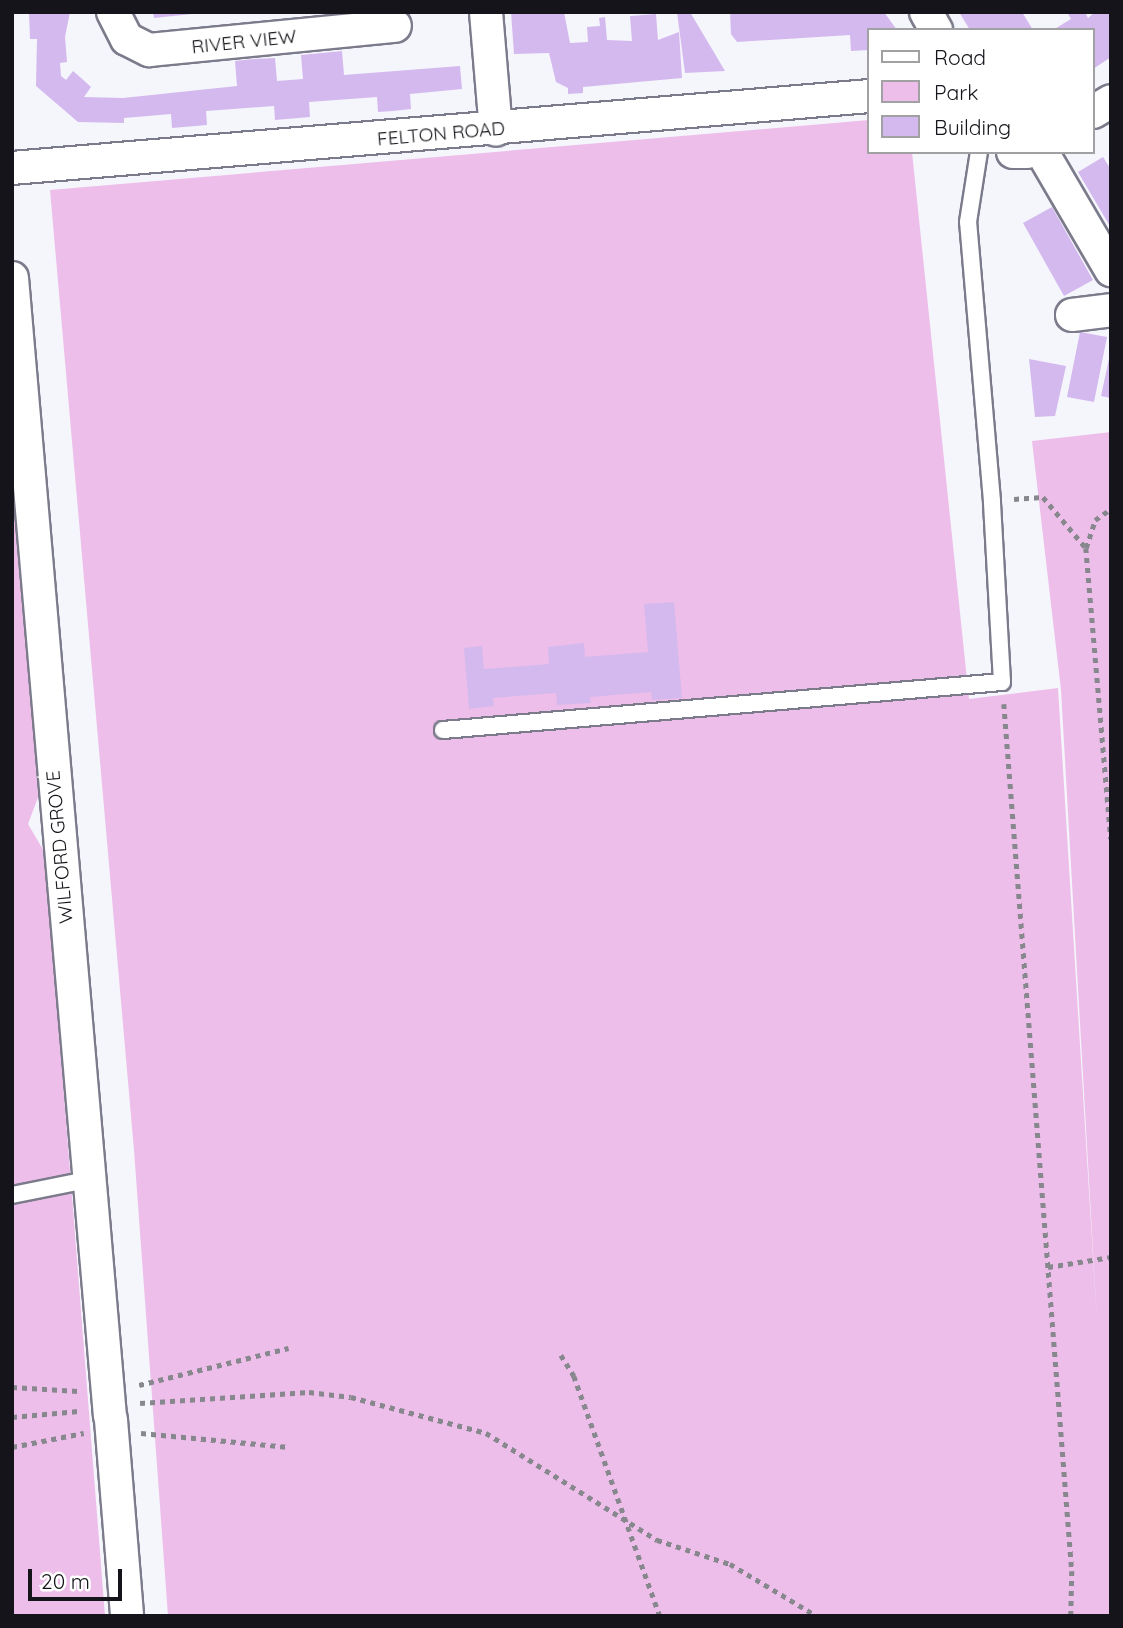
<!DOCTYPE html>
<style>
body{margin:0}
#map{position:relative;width:1123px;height:1628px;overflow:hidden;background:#f5f5fc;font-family:Quicksand,sans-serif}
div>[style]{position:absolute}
.green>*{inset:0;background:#edbee9}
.building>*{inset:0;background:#d4b9ee}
.path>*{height:4.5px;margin-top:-2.25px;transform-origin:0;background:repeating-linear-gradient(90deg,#87878e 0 5px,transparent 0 10px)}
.roads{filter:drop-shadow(2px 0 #7b7b8c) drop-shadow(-2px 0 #7b7b8c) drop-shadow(0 2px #7b7b8c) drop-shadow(0 -2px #7b7b8c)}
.service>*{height:16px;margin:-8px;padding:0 8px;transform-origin:8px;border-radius:8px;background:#fff}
.minor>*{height:32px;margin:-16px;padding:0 16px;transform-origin:16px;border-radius:16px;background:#fff}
span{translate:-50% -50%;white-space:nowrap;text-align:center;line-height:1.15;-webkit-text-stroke:6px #fff;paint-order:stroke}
.street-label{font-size:19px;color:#14141a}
.frame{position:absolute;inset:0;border:14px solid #14141a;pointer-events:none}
.legend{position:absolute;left:867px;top:28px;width:228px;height:126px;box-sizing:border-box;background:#fff;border:2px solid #a1a1a3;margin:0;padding:9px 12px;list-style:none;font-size:21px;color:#14141a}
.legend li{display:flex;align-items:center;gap:14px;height:35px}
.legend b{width:35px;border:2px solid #a1a1a3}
.scale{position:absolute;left:28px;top:1569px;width:94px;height:32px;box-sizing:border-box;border:4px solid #14141a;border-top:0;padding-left:9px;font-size:21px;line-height:24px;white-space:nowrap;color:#14141a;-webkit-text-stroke:5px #fff;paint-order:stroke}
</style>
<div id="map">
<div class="green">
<i style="clip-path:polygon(869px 120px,869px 152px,912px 152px,969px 699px,1058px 688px,1097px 1321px,1061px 690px,1032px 441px,1111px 432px,1111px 1616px,168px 1616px,134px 1150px,50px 190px)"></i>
<i style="clip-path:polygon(12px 456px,40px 792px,28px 824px,45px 853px,105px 1616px,12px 1616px)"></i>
</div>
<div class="building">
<i style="clip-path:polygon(29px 12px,70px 12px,65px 37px,67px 62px,60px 63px,61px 76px,66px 80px,73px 71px,80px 77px,91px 87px,84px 97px,123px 98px,237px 86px,235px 61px,253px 59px,275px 58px,277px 81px,303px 79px,301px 55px,342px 51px,344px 75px,460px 66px,462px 89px,410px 94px,411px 109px,393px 111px,378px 112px,377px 97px,309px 102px,310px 117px,275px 120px,274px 106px,206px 111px,207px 125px,172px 128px,171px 114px,124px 118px,124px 123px,78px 122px,36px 86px,37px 39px,30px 39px)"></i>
<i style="clip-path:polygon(153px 12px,191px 12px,192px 14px,154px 18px)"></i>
<i style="clip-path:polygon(511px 12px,564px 12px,570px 43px,588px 42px,587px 27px,600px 26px,599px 18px,605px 17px,607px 40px,632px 41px,630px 16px,656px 14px,658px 40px,679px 32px,682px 78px,583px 87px,583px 93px,568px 94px,568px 88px,556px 82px,549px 53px,514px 54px)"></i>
<i style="clip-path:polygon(677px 12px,690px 12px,725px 71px,685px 73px)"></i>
<i style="clip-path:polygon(730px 12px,884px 12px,897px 30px,869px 30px,869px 50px,851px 51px,850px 35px,737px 42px,731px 34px)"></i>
<i style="clip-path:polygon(959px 12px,1022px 12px,1033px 30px,970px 30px)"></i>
<i style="clip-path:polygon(1067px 12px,1085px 12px,1088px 18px,1095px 12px,1111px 12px,1111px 57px,1093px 69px,1093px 30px,1053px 30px,1071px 19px)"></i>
<i style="clip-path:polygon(1103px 157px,1111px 170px,1111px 228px,1078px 172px)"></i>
<i style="clip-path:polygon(1052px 207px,1093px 280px,1064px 296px,1023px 223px)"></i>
<i style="clip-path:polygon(1080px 332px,1107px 337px,1094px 402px,1067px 397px)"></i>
<i style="clip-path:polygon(1110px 354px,1111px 354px,1111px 398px,1101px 396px)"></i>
<i style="clip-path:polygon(1029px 359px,1066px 366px,1055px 416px,1035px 417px)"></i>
<i style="clip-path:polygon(674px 602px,682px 698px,652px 700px,651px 692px,590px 697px,591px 703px,557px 705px,556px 693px,493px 698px,494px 706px,469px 709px,464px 648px,482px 646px,484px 669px,549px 664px,548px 647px,584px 643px,585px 657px,648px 652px,644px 604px)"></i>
</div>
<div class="path">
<i style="left:1014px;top:499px;width:29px;rotate:-4deg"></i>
<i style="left:1043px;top:497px;width:67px;rotate:49.9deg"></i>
<i style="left:1086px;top:548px;width:29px;rotate:-72deg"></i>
<i style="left:1095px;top:520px;width:19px;rotate:-35deg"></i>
<i style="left:1086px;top:548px;width:292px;rotate:85.1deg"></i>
<i style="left:1004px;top:704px;width:870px;rotate:85.52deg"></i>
<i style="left:1072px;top:1571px;width:45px;rotate:91.3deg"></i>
<i style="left:1048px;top:1267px;width:64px;rotate:-9deg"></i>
<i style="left:561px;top:1355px;width:25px;rotate:58deg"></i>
<i style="left:574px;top:1376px;width:255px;rotate:70.3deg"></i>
<i style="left:139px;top:1385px;width:154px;rotate:-13.9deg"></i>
<i style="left:12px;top:1387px;width:66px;rotate:3.5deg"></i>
<i style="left:140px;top:1403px;width:169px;rotate:-3.7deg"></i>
<i style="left:309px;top:1392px;width:42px;rotate:6.8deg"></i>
<i style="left:351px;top:1397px;width:140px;rotate:14.9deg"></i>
<i style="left:486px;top:1433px;width:202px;rotate:32deg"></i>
<i style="left:657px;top:1540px;width:77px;rotate:18.2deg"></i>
<i style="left:730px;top:1564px;width:101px;rotate:30.9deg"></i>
<i style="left:12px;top:1417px;width:67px;rotate:-5.1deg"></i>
<i style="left:141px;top:1433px;width:149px;rotate:5.4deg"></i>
<i style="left:12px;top:1447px;width:73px;rotate:-11deg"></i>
</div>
<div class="roads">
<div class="service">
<i style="left:443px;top:730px;width:561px;rotate:-4.91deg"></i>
<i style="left:1002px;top:682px;width:181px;rotate:-93.2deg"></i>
<i style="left:992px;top:501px;width:280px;rotate:-94.9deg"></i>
<i style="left:968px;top:222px;width:71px;rotate:-81.1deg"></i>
<i style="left:12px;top:1195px;width:82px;rotate:-11.3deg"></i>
</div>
<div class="minor">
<i style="left:113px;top:12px;width:30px;rotate:63deg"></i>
<i style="left:127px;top:39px;width:25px;rotate:27deg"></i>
<i style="left:149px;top:50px;width:247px;rotate:-5.6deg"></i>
<i style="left:486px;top:12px;width:118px;rotate:85.2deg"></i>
<i style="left:926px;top:12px;width:21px;rotate:61deg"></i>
<i style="left:1093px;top:112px;width:21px;rotate:-31deg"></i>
<i style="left:1013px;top:152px;width:14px"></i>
<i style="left:1042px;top:152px;width:137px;rotate:59.7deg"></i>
<i style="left:12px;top:168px;width:860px;rotate:-4.8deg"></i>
<i style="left:12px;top:278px;width:1142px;rotate:85.08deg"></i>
<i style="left:1072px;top:315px;width:39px;rotate:-7deg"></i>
<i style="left:111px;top:1420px;width:197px;rotate:85.3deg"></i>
</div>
</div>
<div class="street-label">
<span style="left:244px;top:42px;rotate:-6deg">RIVER VIEW</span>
<span style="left:441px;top:134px;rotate:-5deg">FELTON ROAD</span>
<span style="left:60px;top:847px;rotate:-95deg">WILFORD GROVE</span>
</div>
<div class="frame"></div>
<ul class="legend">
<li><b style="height:9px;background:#fff"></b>Road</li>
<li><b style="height:19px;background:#edbee9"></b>Park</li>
<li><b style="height:19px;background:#d4b9ee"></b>Building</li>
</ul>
<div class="scale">20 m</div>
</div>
